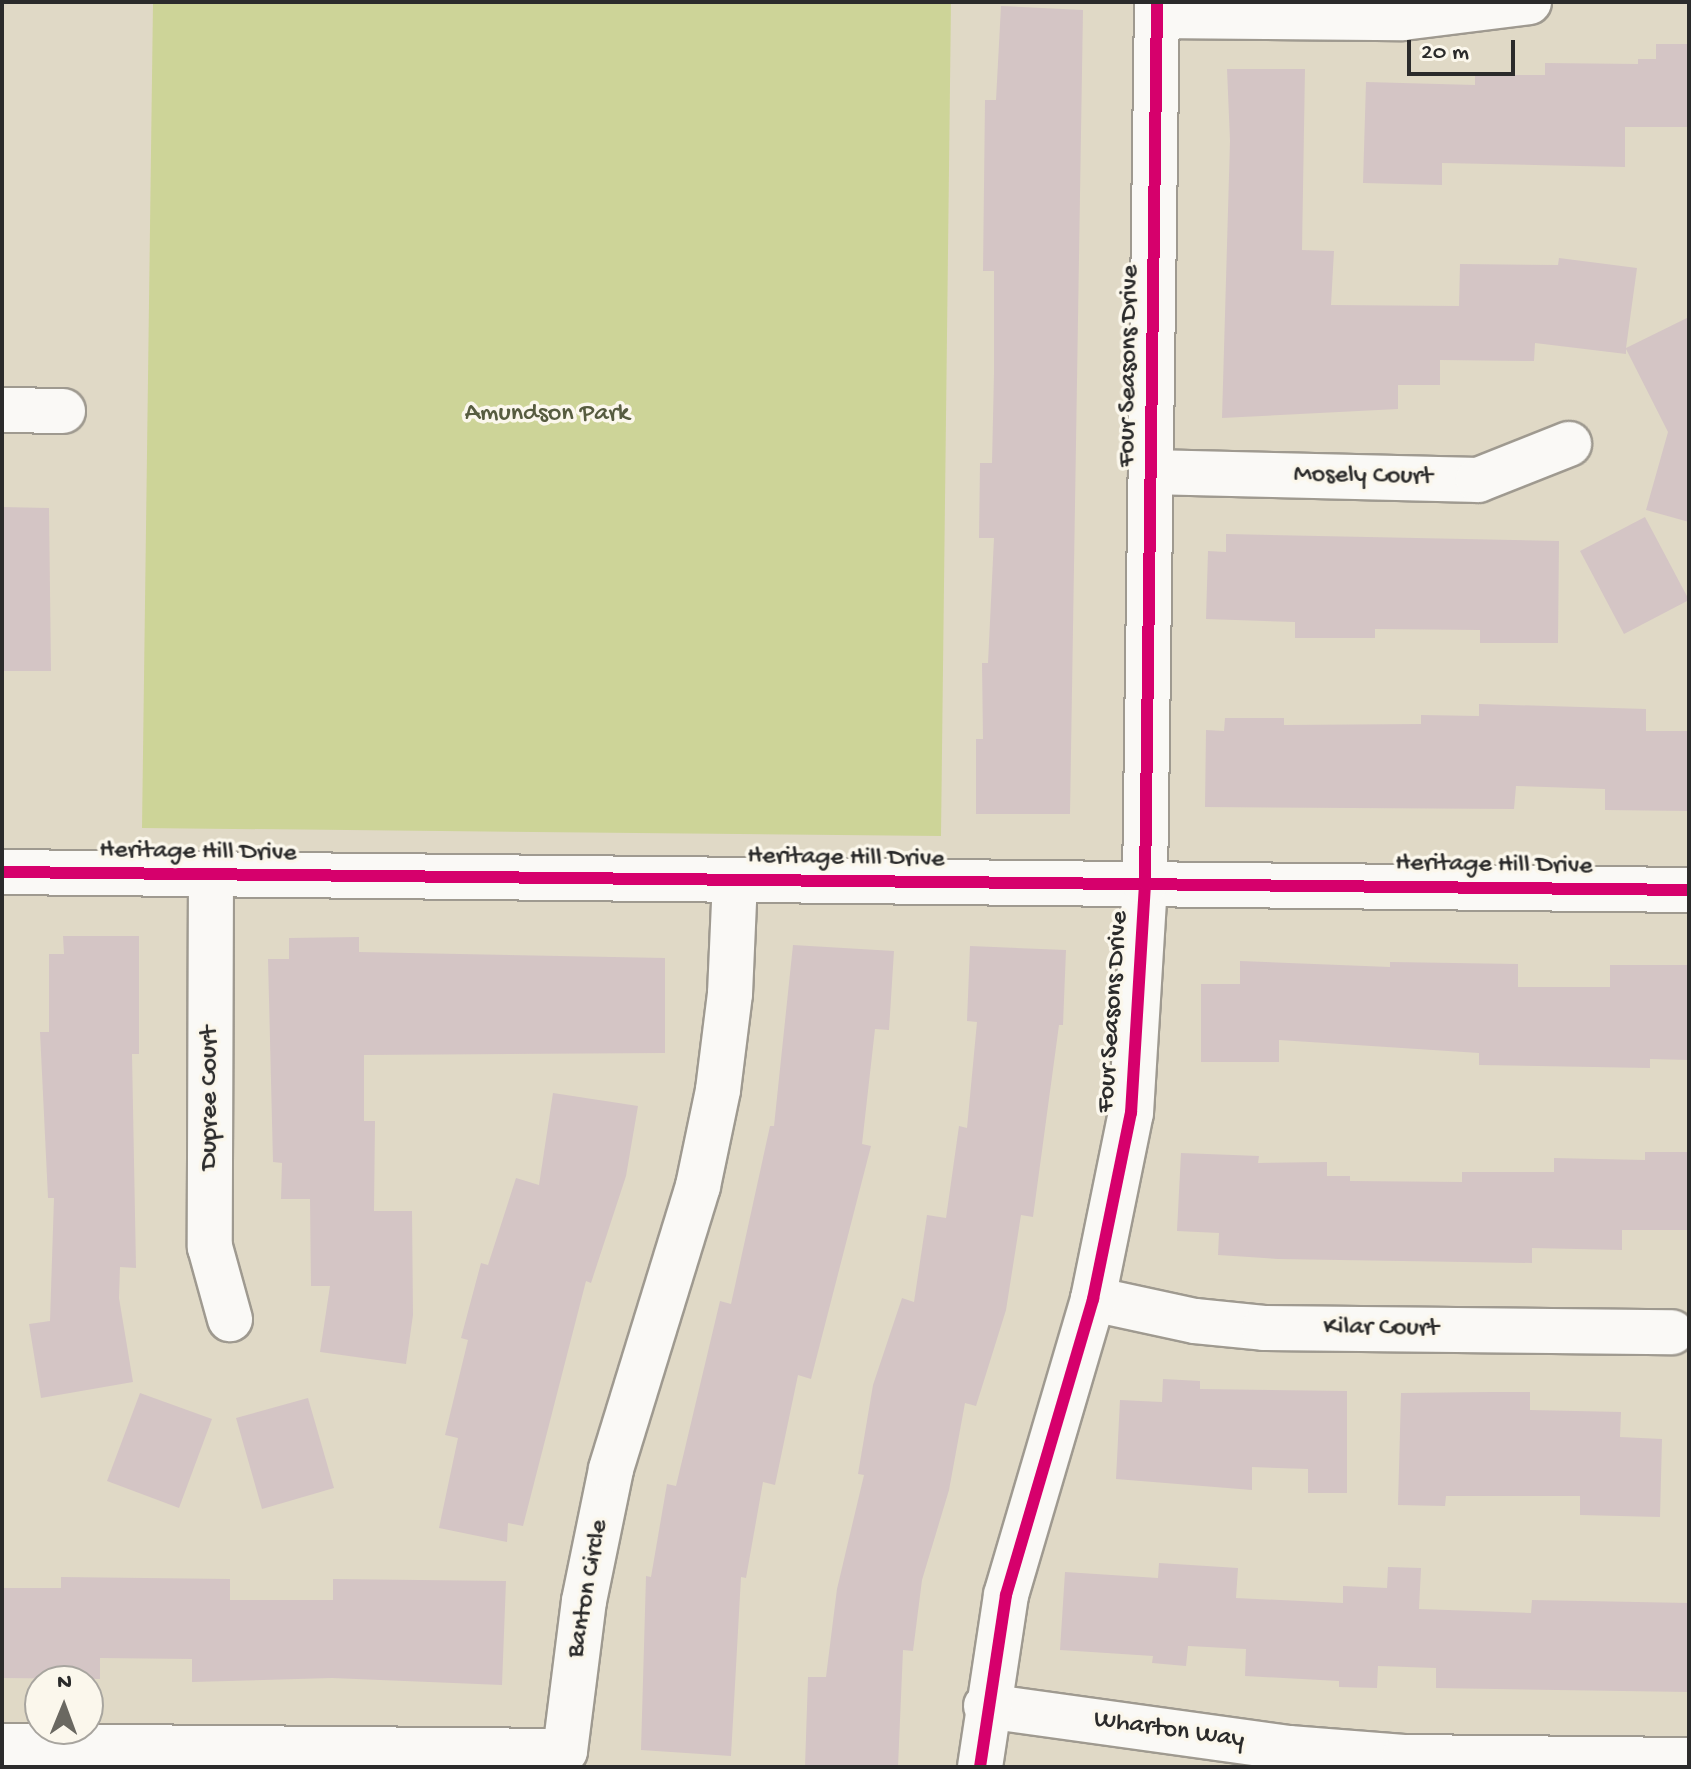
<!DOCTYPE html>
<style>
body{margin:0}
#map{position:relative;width:1691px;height:1769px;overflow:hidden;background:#e0d9c6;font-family:"Gochi Hand",sans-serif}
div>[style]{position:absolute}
.green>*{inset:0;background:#cdd498}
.building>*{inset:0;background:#d4c5c5}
.roads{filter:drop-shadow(2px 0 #9f9a90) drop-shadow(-2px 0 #9f9a90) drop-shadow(0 2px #9f9a90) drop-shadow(0 -2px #9f9a90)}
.minor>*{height:44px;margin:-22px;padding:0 22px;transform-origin:22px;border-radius:22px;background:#faf9f6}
.cycleway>*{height:12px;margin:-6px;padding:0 6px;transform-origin:6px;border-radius:6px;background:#d6006c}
span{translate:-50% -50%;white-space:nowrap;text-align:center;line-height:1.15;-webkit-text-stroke:7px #fbf7ec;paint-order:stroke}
.street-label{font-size:26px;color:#2b2b2b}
.park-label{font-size:26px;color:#575c40}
.frame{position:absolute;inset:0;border:4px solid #2b2b2b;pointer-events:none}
.north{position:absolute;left:24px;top:1665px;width:80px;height:80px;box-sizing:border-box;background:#fbf7ec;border:2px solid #a8a59f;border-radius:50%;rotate:1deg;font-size:22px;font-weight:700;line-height:32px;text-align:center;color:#2b2b2b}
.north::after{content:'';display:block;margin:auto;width:28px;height:36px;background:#6a6861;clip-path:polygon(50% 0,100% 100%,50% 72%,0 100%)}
.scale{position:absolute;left:1407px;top:40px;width:108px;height:36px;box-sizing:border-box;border:4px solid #2b2b2b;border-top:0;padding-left:10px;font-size:24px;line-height:28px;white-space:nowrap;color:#2b2b2b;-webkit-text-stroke:6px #fbf7ec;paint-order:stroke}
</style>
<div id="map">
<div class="green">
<i style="clip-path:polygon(153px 2px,951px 2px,941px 836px,142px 828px)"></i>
</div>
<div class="building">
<i style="clip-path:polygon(1001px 6px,1083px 10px,1070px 814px,976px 814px,976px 739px,983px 739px,982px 663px,988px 663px,994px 538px,979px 538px,980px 463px,992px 463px,994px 373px,994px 271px,983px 271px,985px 100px,996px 100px)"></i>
<i style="clip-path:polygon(1656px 44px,1689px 44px,1689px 127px,1625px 127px,1625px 167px,1442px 163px,1442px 185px,1363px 183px,1366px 82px,1475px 85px,1475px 75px,1545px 75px,1545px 63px,1638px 64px,1638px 59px,1656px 59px)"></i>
<i style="clip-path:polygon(1227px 69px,1305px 69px,1302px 250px,1334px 251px,1331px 305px,1459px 306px,1460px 264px,1558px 265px,1559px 258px,1637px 268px,1626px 348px,1689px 317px,1689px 522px,1646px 510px,1668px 432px,1626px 349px,1626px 354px,1535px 343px,1534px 361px,1440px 360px,1440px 385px,1398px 385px,1398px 409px,1222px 418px,1230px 141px)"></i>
<i style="clip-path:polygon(2px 507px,49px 508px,51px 671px,2px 671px)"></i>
<i style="clip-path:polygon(1645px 517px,1689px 600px,1624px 634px,1580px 551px)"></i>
<i style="clip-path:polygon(1226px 534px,1559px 541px,1558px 643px,1480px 643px,1480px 630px,1375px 629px,1375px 638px,1295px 638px,1295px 622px,1206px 619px,1208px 551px,1226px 552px)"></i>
<i style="clip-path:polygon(1479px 704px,1646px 709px,1646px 731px,1689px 731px,1689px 811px,1605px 810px,1605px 789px,1516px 786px,1514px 809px,1205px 807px,1206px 730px,1224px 731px,1225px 718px,1284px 718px,1284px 725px,1421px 724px,1421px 715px,1479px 716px)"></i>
<i style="clip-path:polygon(63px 936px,139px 936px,139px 1054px,132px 1054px,136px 1268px,120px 1267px,119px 1298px,133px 1382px,41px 1398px,29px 1324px,50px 1321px,54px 1198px,48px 1198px,40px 1032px,49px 1032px,49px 954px,64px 954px)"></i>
<i style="clip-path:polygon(359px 937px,359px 952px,665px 958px,665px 1053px,364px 1055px,364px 1121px,375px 1121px,374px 1211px,412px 1211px,413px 1315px,406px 1364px,320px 1352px,330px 1286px,311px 1286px,310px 1199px,281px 1199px,282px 1163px,273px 1162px,268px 959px,289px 959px,289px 938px)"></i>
<i style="clip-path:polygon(793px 945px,894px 951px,889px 1030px,875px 1029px,862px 1144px,871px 1146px,811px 1379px,798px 1375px,775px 1485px,763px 1482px,746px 1578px,741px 1577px,731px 1756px,641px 1750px,646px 1576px,651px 1577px,667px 1484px,676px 1486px,720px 1301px,731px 1304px,770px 1126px,774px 1126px)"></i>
<i style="clip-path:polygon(970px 946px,1066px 950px,1063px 1025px,1059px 1025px,1033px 1217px,1021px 1215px,1006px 1310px,976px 1406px,965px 1403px,949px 1490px,922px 1580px,913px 1651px,903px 1650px,898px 1767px,805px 1767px,808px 1677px,826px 1677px,837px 1589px,864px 1475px,858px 1474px,873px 1385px,902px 1298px,914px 1302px,927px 1215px,946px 1218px,959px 1126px,967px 1128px,977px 1022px,967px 1021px)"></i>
<i style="clip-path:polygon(1240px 961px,1390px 967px,1390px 962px,1518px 964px,1518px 987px,1610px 987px,1610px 965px,1689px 965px,1689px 1060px,1650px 1059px,1650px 1068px,1479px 1065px,1479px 1053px,1279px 1040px,1279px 1062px,1201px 1062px,1201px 984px,1240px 984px)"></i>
<i style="clip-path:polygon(553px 1093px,638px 1106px,626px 1176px,591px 1283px,586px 1281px,523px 1526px,508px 1523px,507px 1542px,439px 1528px,458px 1438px,445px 1435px,468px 1340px,461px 1338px,481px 1263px,488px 1265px,516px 1178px,539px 1185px)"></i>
<i style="clip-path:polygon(1645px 1152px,1689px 1152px,1689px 1230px,1622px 1230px,1622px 1250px,1532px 1248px,1532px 1263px,1278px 1259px,1218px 1255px,1219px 1233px,1177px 1231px,1181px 1153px,1259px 1156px,1258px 1163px,1327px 1162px,1327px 1176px,1350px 1176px,1350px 1181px,1462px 1182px,1462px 1172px,1554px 1172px,1554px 1158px,1645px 1160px)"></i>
<i style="clip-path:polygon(1163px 1379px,1200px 1381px,1200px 1389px,1347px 1391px,1347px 1493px,1308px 1493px,1308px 1469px,1252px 1467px,1252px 1490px,1116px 1479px,1120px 1400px,1162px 1402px)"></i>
<i style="clip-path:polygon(1491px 1392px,1530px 1392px,1530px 1410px,1621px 1412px,1620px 1437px,1662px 1439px,1660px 1517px,1580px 1515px,1580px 1496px,1446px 1496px,1445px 1506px,1398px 1505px,1401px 1393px)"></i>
<i style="clip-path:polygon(140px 1393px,212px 1419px,179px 1508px,107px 1481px)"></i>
<i style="clip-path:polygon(308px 1398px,334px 1488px,262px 1509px,236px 1418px)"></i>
<i style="clip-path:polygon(1159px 1563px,1238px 1568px,1236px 1598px,1343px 1603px,1343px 1586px,1387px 1588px,1388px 1567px,1421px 1568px,1419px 1609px,1531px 1613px,1532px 1600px,1689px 1603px,1689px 1692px,1436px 1688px,1436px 1668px,1378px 1666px,1377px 1688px,1339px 1687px,1339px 1681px,1245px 1676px,1246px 1649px,1188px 1646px,1186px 1666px,1152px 1663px,1153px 1656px,1060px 1650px,1065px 1572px,1158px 1578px)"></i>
<i style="clip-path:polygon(61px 1577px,230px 1579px,230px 1600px,333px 1600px,333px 1579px,506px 1581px,502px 1685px,332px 1678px,192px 1682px,192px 1659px,100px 1658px,100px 1679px,2px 1678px,2px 1588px,61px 1588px)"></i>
</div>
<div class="roads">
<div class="minor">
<i style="left:1157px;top:16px;width:246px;rotate:0.5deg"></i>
<i style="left:1403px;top:18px;width:127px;rotate:-7.2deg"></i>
<i style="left:2px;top:410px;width:61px;rotate:0.9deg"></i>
<i style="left:1151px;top:472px;width:327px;rotate:1.4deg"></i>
<i style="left:1478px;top:480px;width:98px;rotate:-21.6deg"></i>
<i style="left:2px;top:872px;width:1687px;rotate:0.61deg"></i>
<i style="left:211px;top:875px;width:372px;rotate:90.2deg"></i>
<i style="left:210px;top:1247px;width:75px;rotate:74.5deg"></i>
<i style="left:1093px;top:1299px;width:104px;rotate:12.2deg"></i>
<i style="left:1195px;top:1321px;width:69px;rotate:5.8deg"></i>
<i style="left:1264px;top:1328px;width:408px;rotate:0.6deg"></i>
<i style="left:986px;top:1706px;width:306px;rotate:7.9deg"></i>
<i style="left:1289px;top:1748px;width:115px;rotate:4.5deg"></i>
<i style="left:1404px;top:1757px;width:285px;rotate:0.6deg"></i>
<i style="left:2px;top:1746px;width:563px;rotate:0.51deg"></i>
<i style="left:565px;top:1751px;width:151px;rotate:-82.8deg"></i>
<i style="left:584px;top:1601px;width:135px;rotate:-78.4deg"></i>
<i style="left:611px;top:1469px;width:296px;rotate:-72.9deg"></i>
<i style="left:698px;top:1186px;width:98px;rotate:-78.2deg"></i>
<i style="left:718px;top:1090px;width:97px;rotate:-82.9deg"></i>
<i style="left:730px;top:994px;width:114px;rotate:-87.5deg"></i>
<i style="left:980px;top:1767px;width:174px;rotate:-81.4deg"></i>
<i style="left:1006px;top:1595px;width:309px;rotate:-73.6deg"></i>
<i style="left:1093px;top:1299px;width:190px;rotate:-78.5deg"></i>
<i style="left:1131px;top:1113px;width:229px;rotate:-86.5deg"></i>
<i style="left:1145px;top:884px;width:882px;rotate:-89.22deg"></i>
</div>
</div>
<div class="cycleway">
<i style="left:2px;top:872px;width:1687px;rotate:0.61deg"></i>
<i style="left:980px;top:1767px;width:174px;rotate:-81.4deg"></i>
<i style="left:1006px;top:1595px;width:309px;rotate:-73.6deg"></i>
<i style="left:1093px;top:1299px;width:190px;rotate:-78.5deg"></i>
<i style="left:1131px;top:1113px;width:229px;rotate:-86.5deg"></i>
<i style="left:1145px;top:884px;width:882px;rotate:-89.22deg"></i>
</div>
<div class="street-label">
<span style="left:1130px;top:366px;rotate:-89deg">Four Seasons Drive</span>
<span style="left:1363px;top:477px;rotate:1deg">Mosely Court</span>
<span style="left:198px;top:853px;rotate:1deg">Heritage Hill Drive</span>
<span style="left:846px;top:859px;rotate:1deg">Heritage Hill Drive</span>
<span style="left:1494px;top:866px;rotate:1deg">Heritage Hill Drive</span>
<span style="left:1114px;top:1012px;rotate:-86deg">Four Seasons Drive</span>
<span style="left:211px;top:1098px;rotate:-90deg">Dupree Court</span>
<span style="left:1381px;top:1329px;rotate:1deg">Kilar Court</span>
<span style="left:589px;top:1589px;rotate:-80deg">Banton Circle</span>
<span style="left:1169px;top:1731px;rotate:8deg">Wharton Way</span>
</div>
<div class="park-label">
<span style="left:547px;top:415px">Amundson Park</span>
</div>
<div class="frame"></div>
<div class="north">N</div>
<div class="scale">20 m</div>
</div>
